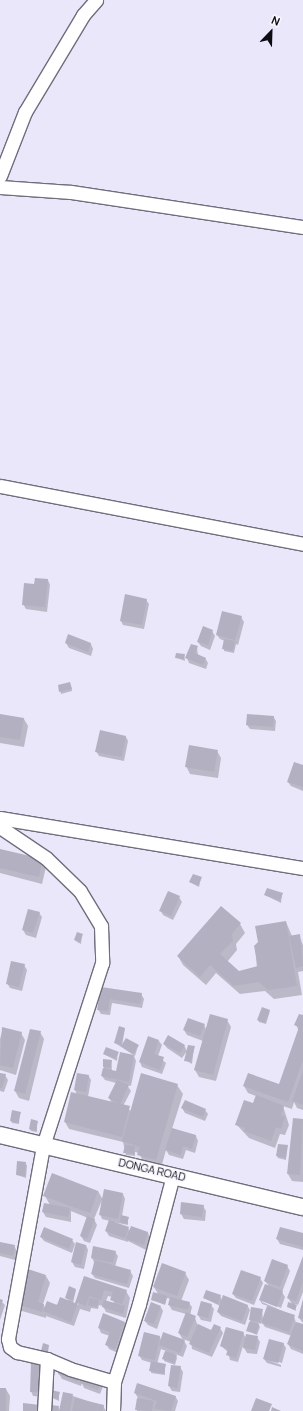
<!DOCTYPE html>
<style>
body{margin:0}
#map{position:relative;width:303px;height:1411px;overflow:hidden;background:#eae7fa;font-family:Manrope,sans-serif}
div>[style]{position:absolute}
.shadow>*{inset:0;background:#0003}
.building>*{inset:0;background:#b3b0c2}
.roads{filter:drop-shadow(1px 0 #706d7d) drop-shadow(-1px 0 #706d7d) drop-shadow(0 1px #706d7d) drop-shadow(0 -1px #706d7d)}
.minor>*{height:13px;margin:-6.5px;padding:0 6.5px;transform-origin:6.5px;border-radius:6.5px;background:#fff}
.tertiary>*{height:16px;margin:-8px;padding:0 8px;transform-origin:8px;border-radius:8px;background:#fff}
span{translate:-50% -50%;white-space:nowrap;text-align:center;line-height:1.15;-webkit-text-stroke:3px #f7f6fe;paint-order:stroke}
.street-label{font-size:11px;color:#0d0c12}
.north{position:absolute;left:251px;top:12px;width:40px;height:40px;-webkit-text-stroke:3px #f7f6fe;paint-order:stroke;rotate:23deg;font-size:11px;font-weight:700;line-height:16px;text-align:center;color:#0d0c12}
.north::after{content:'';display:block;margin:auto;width:14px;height:18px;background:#0d0c12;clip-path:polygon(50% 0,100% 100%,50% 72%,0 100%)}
</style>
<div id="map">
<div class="shadow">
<i style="clip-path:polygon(48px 580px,50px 585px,47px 612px,26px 609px,23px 604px,35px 585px)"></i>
<i style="clip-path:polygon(146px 600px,149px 604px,144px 629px,123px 625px,121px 621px)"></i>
<i style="clip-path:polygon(241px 617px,244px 622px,238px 645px,236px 644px,234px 653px,224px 651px,225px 641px,220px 639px,217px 635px)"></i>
<i style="clip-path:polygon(212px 631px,215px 636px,210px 650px,201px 646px,198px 642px)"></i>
<i style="clip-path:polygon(69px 636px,91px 644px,93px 649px,91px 656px,69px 648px,66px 643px)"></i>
<i style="clip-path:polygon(197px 647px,198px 656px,205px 658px,208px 663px,206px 669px,189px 663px,187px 658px)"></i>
<i style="clip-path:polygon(184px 655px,185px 661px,177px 658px)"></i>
<i style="clip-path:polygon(59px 686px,71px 686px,72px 691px,61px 694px)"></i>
<i style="clip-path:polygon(0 715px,24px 719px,28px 726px,24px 747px,0 743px)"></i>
<i style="clip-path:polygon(273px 716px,276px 721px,275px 731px,250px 729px,247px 725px)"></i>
<i style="clip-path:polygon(126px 737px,128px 741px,124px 761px,99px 756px,96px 751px)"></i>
<i style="clip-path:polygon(217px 751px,221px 758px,218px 778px,190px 774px,186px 766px)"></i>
<i style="clip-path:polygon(303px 766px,303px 791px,291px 786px,288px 782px)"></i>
<i style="clip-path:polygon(0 850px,42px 860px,46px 867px,42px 884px,0 873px)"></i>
<i style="clip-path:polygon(201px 878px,199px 887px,190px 882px)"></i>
<i style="clip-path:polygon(282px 894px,281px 903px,265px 895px)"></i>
<i style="clip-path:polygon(179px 897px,182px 902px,173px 920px,163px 915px,161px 911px)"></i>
<i style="clip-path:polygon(221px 907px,240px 924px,245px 933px,236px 944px,237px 950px,227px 962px,239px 972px,257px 969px,255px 947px,286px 922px,292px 936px,299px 935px,303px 945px,303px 971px,298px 972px,302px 995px,274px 999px,265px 991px,240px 994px,216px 973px,206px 985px,183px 965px,178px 956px)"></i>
<i style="clip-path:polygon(39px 913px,42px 917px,36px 938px,26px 935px,23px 930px)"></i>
<i style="clip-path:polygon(82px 935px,81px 944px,77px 942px,75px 940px)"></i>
<i style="clip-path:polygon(24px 965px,27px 970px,22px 991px,10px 988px,7px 983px)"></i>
<i style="clip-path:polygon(101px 988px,141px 994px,144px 999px,142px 1008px,112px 1003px,110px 1015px,101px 1014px,98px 1009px)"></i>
<i style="clip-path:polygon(270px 1011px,266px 1024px,259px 1022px,258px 1020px)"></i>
<i style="clip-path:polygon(303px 1017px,303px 1110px,297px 1108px,294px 1102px,292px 1109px,283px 1106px,289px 1125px,285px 1135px,280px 1134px,275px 1148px,249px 1138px,236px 1124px,253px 1104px,256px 1096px,248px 1093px,244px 1086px,280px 1085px,299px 1031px,296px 1025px)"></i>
<i style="clip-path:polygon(227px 1020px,231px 1027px,216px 1081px,199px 1077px,195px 1070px,203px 1041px,187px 1035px,184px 1030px,204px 1025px,206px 1029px)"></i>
<i style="clip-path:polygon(3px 1028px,21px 1033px,25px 1040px,16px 1075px,0 1070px,0 1039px)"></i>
<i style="clip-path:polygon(125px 1028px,122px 1046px,138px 1046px,135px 1056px,115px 1043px)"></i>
<i style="clip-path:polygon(40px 1032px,44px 1039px,29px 1101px,19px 1098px,15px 1091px)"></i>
<i style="clip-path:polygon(159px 1041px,162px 1045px,158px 1056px,166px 1063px,162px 1074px,142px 1067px,140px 1062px)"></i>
<i style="clip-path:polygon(164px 1044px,184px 1045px,187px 1051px,194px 1047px,192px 1064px,185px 1060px,187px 1051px,182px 1058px,167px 1048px)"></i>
<i style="clip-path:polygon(118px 1052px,117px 1061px,104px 1054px)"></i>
<i style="clip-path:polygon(121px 1053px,134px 1056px,136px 1061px,131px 1086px,127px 1085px,131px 1091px,123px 1106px,131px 1111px,177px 1085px,183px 1094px,172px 1129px,196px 1136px,198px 1141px,195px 1153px,186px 1150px,183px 1159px,169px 1155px,166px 1150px,161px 1168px,144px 1163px,139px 1153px,135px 1152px,135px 1156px,126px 1155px,123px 1142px,69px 1129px,65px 1122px,77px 1095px,75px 1090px,88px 1075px,91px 1080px,88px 1097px,112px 1103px,109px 1098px,116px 1083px,105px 1080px,102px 1076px,104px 1067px,111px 1060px,112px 1071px,117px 1072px)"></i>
<i style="clip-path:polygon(0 1074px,5px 1075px,8px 1080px,4px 1092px,0 1091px)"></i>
<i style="clip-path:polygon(182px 1108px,205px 1110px,208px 1114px,205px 1121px,185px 1113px)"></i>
<i style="clip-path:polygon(20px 1113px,19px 1124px,12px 1123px,11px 1120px)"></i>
<i style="clip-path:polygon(294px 1119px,303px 1120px,303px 1182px,292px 1181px,288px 1174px)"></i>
<i style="clip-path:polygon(37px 1122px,37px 1132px,31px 1131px,30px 1129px)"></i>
<i style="clip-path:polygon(287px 1146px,286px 1160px,278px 1158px,277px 1156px)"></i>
<i style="clip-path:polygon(18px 1162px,27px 1165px,26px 1178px,17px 1175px)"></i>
<i style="clip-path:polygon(98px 1191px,103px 1200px,123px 1194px,125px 1199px,122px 1216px,128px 1218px,128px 1225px,113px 1222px,128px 1228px,130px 1231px,132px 1227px,148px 1233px,150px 1238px,146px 1250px,128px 1241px,128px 1242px,109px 1236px,106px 1231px,110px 1221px,102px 1219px,100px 1214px,102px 1200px,94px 1219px,97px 1225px,90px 1243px,84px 1241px,81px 1236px,88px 1218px,71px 1211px,71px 1222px,46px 1217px,43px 1212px,50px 1205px,45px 1196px)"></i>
<i style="clip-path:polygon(203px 1206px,206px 1211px,205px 1221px,184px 1219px,181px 1214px)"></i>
<i style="clip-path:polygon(303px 1234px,303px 1250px,280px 1244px,277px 1239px)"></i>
<i style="clip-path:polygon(41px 1237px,72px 1240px,75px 1244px,72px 1253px,44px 1241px)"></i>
<i style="clip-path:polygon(0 1243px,14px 1246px,17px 1251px,15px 1260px,0 1256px)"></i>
<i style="clip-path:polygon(86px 1245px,88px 1250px,84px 1269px,75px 1267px,72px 1262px)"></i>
<i style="clip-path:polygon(115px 1252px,118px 1256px,115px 1267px,130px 1271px,133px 1276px,129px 1288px,95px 1278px,92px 1274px,94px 1262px,92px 1258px)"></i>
<i style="clip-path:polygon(303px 1259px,303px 1292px,298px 1305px,295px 1304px,296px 1311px,288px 1307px,292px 1304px,288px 1298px)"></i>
<i style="clip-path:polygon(163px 1264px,185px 1273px,189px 1280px,181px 1301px,189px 1303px,192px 1307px,190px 1315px,195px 1317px,197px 1324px,211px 1331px,220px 1328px,223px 1333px,212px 1357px,192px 1349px,191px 1342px,183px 1339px,187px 1346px,183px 1357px,175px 1354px,177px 1358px,175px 1365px,164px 1361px,166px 1351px,161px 1349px,157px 1364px,165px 1365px,165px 1375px,151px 1373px,152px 1363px,142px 1360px,139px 1355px,144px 1334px,160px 1337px,161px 1340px,183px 1340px,179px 1333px,186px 1314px,172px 1310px,169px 1305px,171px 1299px,167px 1298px,165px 1305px,152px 1300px,158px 1294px,154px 1287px)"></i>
<i style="clip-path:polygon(287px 1266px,290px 1271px,282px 1292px,285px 1297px,281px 1308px,262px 1300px,262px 1302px,294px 1316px,296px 1323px,303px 1326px,303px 1354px,291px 1349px,288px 1344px,292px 1336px,265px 1327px,261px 1321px,261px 1324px,258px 1323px,260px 1327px,257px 1335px,247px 1330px,249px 1322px,251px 1323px,250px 1320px,262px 1310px,263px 1320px,268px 1306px,262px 1304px,260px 1300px,269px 1286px,265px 1281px)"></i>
<i style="clip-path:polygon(evenodd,46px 1276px,50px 1283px,43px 1304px,45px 1308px,69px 1301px,66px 1298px,76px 1290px,73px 1303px,78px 1305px,84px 1277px,126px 1291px,130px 1298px,126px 1318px,106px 1312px,103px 1306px,99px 1305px,98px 1309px,91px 1308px,90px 1312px,80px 1309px,74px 1326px,46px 1316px,46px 1318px,22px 1311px,18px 1304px,46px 1276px,108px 1296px,112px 1297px,114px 1303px,106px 1301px,108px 1296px)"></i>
<i style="clip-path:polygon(260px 1278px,263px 1283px,254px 1305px,236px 1298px,233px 1294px)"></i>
<i style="clip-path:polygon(220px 1296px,222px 1300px,247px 1305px,250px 1310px,245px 1325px,221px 1316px,218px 1312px,220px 1306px,204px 1298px)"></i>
<i style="clip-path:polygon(0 1300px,5px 1305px,0 1320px)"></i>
<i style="clip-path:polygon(303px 1301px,303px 1323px,299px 1318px)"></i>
<i style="clip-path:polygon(211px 1305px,214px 1309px,211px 1322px,201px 1320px,198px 1315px)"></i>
<i style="clip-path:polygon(161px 1307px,163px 1311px,157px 1329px,148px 1325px,145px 1321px)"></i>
<i style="clip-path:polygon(125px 1323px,127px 1327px,118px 1353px,109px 1349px,107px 1345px,110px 1336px,101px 1333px,99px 1328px)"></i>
<i style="clip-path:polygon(243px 1333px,246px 1338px,257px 1337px,260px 1342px,257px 1354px,247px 1353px,243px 1346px,238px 1362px,230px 1360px,228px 1352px,221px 1346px)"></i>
<i style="clip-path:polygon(283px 1343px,286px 1348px,282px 1363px,266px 1359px,281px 1365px,281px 1367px,267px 1363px,264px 1359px)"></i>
<i style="clip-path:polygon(32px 1364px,44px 1397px,33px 1396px,31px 1391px)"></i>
<i style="clip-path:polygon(180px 1367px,183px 1372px,180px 1392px,172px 1391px,169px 1386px)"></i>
<i style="clip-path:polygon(59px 1374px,105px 1382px,100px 1394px,84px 1388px,82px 1383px,81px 1386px,62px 1379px)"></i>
<i style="clip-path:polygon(0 1389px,6px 1389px,10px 1396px,9px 1411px,0 1411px)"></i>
<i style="clip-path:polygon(59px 1393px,59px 1401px,50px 1397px)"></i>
<i style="clip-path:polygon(64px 1393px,103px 1406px,106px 1411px,51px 1411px,58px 1407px,60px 1410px)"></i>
<i style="clip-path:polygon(135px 1393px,175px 1396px,178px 1401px,175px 1411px,137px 1411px,138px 1398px)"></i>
</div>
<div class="building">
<i style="clip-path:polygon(35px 578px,48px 579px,45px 607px,22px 605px,24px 583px,34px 584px)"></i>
<i style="clip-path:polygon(125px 594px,147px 599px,142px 625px,120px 621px)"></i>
<i style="clip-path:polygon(222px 611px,242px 616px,235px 640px,216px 635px)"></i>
<i style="clip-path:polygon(203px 626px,213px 630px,208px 645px,197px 642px)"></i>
<i style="clip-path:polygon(68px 634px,91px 643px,88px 652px,65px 643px)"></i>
<i style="clip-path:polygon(224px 639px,235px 641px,233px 651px,222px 649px)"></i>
<i style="clip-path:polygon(191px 644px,198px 646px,195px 653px,206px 658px,203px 665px,185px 658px)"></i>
<i style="clip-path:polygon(176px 653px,185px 654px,184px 659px,175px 658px)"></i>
<i style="clip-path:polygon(70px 682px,72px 689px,59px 692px,58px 685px)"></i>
<i style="clip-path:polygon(0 714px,24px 718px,20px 740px,0 737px)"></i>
<i style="clip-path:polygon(247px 714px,274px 716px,273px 727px,246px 725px)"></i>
<i style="clip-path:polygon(100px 730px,126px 736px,122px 757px,95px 752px)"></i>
<i style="clip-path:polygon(189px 745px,218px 750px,214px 772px,185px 767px)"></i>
<i style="clip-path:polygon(294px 762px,303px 765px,303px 787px,287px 782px)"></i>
<i style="clip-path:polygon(0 849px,43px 859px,39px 877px,0 868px)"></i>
<i style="clip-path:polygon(193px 874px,202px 877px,198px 886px,189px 882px)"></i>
<i style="clip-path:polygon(267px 888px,283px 893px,280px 901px,264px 895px)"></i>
<i style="clip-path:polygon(168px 891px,180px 896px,171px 916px,159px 911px)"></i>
<i style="clip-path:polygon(221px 906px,241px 923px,232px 934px,233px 941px,220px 954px,239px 971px,258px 966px,254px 946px,258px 942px,255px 926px,286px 921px,297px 986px,268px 990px,259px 982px,234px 986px,210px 965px,200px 977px,177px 956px)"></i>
<i style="clip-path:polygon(28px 909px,40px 912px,33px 933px,22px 930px)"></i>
<i style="clip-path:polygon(77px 932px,83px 934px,80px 942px,74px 940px)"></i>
<i style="clip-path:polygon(300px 934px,303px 966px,296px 968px,289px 936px)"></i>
<i style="clip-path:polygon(11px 961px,25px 964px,19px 987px,6px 984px)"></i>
<i style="clip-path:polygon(101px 987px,142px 993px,140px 1004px,110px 999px,108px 1011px,97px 1010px)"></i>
<i style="clip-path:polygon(262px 1007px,270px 1010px,265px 1023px,257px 1020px)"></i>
<i style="clip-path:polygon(210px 1014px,228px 1019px,213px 1075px,194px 1070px)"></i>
<i style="clip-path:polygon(299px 1014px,303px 1015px,303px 1060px,288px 1102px,243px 1086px,248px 1073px,279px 1084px,299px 1027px,294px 1025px)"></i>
<i style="clip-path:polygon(188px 1018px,205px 1024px,200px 1036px,183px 1030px)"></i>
<i style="clip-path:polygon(119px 1026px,125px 1028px,121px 1045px,114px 1043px)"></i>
<i style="clip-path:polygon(2px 1027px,22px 1032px,13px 1068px,0 1065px)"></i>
<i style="clip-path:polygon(30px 1029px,41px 1031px,25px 1094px,14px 1091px)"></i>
<i style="clip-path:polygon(168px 1035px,185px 1045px,180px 1053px,163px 1044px)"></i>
<i style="clip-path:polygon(148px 1036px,159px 1040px,154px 1054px,164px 1057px,160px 1070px,139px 1062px)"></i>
<i style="clip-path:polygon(126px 1038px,139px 1045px,133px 1054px,121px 1046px)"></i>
<i style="clip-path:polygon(188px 1045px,195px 1046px,191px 1062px,184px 1061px)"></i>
<i style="clip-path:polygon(106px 1047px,119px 1052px,115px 1059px,103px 1054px)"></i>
<i style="clip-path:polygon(120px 1052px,134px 1055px,129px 1082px,101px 1076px,103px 1068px,116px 1071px)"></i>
<i style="clip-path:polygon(103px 1059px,112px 1060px,111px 1068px,103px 1067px)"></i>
<i style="clip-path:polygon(303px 1071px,303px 1105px,292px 1101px)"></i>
<i style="clip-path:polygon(0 1073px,6px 1074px,2px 1088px,0 1088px)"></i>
<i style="clip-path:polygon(77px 1073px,89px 1075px,86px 1092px,74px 1090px)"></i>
<i style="clip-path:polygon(141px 1073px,178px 1084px,156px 1160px,137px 1155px,140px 1147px,122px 1141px)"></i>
<i style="clip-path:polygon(117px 1080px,129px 1085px,120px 1104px,108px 1098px)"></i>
<i style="clip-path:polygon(71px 1092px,130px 1106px,122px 1137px,64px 1122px)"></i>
<i style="clip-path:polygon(256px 1095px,284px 1106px,281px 1115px,285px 1117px,281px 1129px,276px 1127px,271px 1141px,244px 1131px,245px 1128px,235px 1125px,244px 1100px,253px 1103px)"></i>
<i style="clip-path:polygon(185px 1100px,206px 1109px,203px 1117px,181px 1108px)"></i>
<i style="clip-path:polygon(12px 1110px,21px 1112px,18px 1123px,10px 1121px)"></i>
<i style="clip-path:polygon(293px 1118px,303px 1119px,300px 1175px,287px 1174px)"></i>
<i style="clip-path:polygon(31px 1119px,38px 1121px,36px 1131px,29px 1129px)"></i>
<i style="clip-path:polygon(172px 1128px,196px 1135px,192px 1149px,183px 1146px,181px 1155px,165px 1150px)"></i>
<i style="clip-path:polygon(278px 1144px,288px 1145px,286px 1158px,276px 1156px)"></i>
<i style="clip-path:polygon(125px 1145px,135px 1146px,134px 1154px,123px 1153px)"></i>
<i style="clip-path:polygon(17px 1161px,26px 1162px,25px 1176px,16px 1175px)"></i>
<i style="clip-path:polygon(52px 1173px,98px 1191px,90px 1213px,43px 1196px)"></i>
<i style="clip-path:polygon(104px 1189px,123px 1193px,118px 1219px,99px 1215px)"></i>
<i style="clip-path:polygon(181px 1202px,204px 1205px,202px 1217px,180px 1214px)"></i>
<i style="clip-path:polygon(44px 1203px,70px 1208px,68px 1217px,42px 1212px)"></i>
<i style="clip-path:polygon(121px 1215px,129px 1217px,127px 1224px,120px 1222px)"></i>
<i style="clip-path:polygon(87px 1216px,95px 1219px,87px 1239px,80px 1236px)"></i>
<i style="clip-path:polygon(109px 1220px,129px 1227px,125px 1238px,105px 1231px)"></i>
<i style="clip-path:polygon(131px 1226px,148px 1232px,144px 1245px,126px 1239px)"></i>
<i style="clip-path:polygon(44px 1227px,73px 1239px,69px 1249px,40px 1237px)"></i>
<i style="clip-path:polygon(280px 1227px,303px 1233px,303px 1247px,276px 1239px)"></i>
<i style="clip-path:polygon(0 1242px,15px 1245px,13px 1256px,0 1253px)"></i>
<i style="clip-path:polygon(76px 1242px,86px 1245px,81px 1265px,71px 1262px)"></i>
<i style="clip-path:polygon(93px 1246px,116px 1251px,113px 1263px,91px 1258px)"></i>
<i style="clip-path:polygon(303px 1256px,303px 1281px,296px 1301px,287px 1298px)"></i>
<i style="clip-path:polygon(272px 1259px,288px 1265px,280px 1287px,264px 1281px)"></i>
<i style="clip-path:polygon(95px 1260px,131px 1270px,127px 1284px,91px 1274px)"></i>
<i style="clip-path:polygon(162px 1263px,186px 1272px,177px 1296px,153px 1287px)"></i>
<i style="clip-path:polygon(28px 1269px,46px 1275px,38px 1302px,44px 1304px,42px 1312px,17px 1304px)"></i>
<i style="clip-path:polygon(241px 1270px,261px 1277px,252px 1301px,232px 1294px)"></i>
<i style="clip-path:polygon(84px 1276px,127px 1290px,122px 1304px,110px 1300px,113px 1292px,104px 1290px,101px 1300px,89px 1296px,86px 1306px,78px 1303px,71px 1322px,43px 1311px,47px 1301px,57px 1305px,60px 1297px,75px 1303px)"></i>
<i style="clip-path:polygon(265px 1284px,283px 1291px,277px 1307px,259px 1300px)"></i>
<i style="clip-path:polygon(69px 1286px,76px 1289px,73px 1300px,65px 1298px)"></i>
<i style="clip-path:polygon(206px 1290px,221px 1295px,218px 1304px,203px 1298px)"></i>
<i style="clip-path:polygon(153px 1292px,167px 1296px,165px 1304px,151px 1300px)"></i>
<i style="clip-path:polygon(223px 1295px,248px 1305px,242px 1321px,217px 1312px)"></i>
<i style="clip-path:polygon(170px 1297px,190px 1302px,188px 1310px,168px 1305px)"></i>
<i style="clip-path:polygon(89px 1298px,99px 1300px,97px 1307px,88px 1305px)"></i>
<i style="clip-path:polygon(0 1299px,3px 1300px,0 1308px)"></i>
<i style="clip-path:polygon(303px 1299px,303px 1319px,298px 1318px)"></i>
<i style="clip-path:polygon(104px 1300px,125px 1306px,123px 1314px,102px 1307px)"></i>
<i style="clip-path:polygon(201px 1301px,212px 1304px,208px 1318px,197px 1315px)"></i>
<i style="clip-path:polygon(151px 1302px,161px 1306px,154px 1324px,144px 1321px)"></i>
<i style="clip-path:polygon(288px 1302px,297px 1305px,295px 1310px,287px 1307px)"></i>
<i style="clip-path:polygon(267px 1306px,295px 1315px,289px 1332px,261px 1323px)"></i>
<i style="clip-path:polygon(251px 1307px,263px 1309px,260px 1322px,249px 1320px)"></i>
<i style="clip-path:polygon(186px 1312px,196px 1316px,187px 1337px,178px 1333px)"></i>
<i style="clip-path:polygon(103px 1313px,125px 1322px,115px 1349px,105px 1345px,110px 1332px,98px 1328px)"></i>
<i style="clip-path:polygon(250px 1321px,259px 1324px,256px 1334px,246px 1331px)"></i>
<i style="clip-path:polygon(296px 1322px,303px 1324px,303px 1351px,287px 1344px)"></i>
<i style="clip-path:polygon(198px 1324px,211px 1330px,214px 1324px,221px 1327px,209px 1353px,189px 1344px)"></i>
<i style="clip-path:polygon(226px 1327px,244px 1332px,236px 1358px,226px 1355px,228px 1349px,220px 1346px)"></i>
<i style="clip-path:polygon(144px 1332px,160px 1336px,155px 1360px,138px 1356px)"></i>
<i style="clip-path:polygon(163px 1332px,185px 1340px,180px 1353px,159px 1345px)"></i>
<i style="clip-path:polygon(246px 1334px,258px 1336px,255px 1350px,243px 1348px)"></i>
<i style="clip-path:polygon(269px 1339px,284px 1343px,278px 1363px,263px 1359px)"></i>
<i style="clip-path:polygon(43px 1343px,49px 1345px,48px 1352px,41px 1351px)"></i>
<i style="clip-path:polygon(165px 1351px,177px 1355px,174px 1363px,162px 1359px)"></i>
<i style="clip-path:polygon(151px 1361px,166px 1364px,164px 1374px,149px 1371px)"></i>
<i style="clip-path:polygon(31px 1363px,43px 1363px,41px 1392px,30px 1392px)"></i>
<i style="clip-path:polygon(171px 1365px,181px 1366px,177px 1388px,168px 1386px)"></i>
<i style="clip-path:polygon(61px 1366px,81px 1373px,78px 1382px,58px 1374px)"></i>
<i style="clip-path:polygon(85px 1370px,103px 1377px,98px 1390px,80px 1383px)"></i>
<i style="clip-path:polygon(137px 1383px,176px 1396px,171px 1411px,154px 1409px,157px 1401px,134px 1393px)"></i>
<i style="clip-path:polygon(0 1388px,6px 1388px,6px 1411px,0 1411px)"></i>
<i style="clip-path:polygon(51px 1390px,60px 1392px,58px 1399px,49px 1397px)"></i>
<i style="clip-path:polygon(63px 1392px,73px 1394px,70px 1411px,59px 1411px)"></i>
<i style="clip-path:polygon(75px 1398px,104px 1405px,103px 1411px,72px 1411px)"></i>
<i style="clip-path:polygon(137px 1398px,154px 1401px,152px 1411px,135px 1410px)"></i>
<i style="clip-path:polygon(256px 1398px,272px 1404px,269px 1411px,251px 1411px)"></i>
<i style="clip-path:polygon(23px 1403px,40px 1405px,39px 1411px,23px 1411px)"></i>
<i style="clip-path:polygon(51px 1405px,59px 1406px,58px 1411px,50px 1411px)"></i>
<i style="clip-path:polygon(272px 1407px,281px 1411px,271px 1411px)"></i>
</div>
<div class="roads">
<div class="minor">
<i style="left:0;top:176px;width:69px;rotate:-68.7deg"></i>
<i style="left:25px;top:112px;width:113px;rotate:-59.1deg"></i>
<i style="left:83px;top:15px;width:20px;rotate:-49deg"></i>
<i style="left:0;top:187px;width:71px;rotate:4deg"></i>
<i style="left:71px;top:192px;width:235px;rotate:8.6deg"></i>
<i style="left:0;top:486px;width:309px;rotate:10.8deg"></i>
<i style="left:0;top:818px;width:307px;rotate:9.4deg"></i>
<i style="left:0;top:827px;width:55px;rotate:34deg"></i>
<i style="left:46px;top:858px;width:47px;rotate:44.1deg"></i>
<i style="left:80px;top:891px;width:41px;rotate:59deg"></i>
<i style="left:101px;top:926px;width:37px;rotate:88deg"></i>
<i style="left:102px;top:963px;width:192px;rotate:107.9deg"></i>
<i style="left:43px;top:1146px;width:196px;rotate:100.3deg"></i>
<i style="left:8px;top:1339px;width:8px;rotate:76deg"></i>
<i style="left:10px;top:1347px;width:9px;rotate:36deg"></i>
<i style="left:17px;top:1352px;width:31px;rotate:13deg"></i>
<i style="left:47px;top:1359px;width:25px;rotate:23deg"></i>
<i style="left:70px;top:1369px;width:46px;rotate:16.5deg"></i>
<i style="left:44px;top:1411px;width:52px;rotate:-86.7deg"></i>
<i style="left:113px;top:1411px;width:29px;rotate:-88deg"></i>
<i style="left:114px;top:1382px;width:82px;rotate:-72.2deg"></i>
<i style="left:139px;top:1304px;width:133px;rotate:-75.2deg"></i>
</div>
<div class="tertiary">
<i style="left:0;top:1135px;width:311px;rotate:13.4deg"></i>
</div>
</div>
<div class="street-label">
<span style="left:152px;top:1170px;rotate:13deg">DONGA ROAD</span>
</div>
<div class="north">N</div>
</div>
